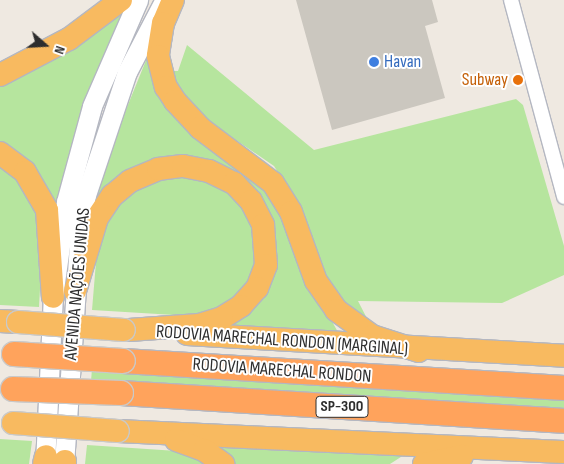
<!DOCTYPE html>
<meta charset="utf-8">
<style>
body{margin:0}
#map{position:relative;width:564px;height:464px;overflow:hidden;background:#efe9e1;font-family:"Sofia Sans Condensed",sans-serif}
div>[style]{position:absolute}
.green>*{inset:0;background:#b6e59e}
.building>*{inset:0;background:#cbc7bf}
.roads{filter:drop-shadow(1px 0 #b4b7c1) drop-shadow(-1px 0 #b4b7c1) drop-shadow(0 1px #b4b7c1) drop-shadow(0 -1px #b4b7c1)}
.minor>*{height:14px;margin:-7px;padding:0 7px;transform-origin:7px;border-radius:7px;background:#fff}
.secondary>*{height:19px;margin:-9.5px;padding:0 9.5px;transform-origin:9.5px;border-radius:9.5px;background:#fff}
.trunk>*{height:22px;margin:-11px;padding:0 11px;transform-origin:11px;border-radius:11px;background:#f8ba60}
.motorway>*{height:24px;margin:-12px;padding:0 12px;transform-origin:12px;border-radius:12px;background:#ffa35c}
.bridges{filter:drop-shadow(1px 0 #c9c9c9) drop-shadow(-1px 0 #c9c9c9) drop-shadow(0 1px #c9c9c9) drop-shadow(0 -1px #c9c9c9)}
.trunk-bridge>*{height:22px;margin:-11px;padding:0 11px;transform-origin:11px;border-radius:11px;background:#f8ba60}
.motorway-bridge>*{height:24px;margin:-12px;padding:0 12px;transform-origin:12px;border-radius:12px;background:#ffa35c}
.dots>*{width:14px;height:14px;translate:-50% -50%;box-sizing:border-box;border:2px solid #fff;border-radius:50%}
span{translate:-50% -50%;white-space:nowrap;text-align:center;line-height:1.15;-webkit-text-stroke:4px #fff;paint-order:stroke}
.shield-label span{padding:1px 4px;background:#fff;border:1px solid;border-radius:4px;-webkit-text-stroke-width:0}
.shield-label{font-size:16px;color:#2e2e2e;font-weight:700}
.shop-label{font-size:18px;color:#366cbe}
.left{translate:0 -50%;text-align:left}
.food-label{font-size:18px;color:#c56008}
.right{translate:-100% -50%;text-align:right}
.street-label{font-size:18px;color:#2e2e2e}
.north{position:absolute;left:20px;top:20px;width:50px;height:50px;-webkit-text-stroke:4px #fff;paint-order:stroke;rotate:109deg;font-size:14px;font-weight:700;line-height:20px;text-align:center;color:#2e2e2e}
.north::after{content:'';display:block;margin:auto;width:18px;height:22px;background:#2e2e2e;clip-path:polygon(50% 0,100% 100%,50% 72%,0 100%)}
</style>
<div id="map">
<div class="green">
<i style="clip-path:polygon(129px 0,56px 228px,0 143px,0 81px)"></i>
<i style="clip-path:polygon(187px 45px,314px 150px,516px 99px,523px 105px,564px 246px,564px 275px,502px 303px,358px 301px,374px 332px,330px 290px,299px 206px,274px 166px,192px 110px,168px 71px,178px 71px)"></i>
<i style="clip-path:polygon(149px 53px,152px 67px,273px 193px,319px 298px,339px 334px,229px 327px,274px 234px,198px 161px,95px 202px,121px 122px)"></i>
<i style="clip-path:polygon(0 162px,35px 200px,43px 235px,39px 307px,0 305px)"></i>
<i style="clip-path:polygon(190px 173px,241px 197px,262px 250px,245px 294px,207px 314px,191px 316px,92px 310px,96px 262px,91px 260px,97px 232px,134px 185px)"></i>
<i style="clip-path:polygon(92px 369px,564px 396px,564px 412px,91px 381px)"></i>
<i style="clip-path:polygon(0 439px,32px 441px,29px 464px,0 464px)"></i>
<i style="clip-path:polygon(87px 445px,177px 451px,210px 464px,85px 464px)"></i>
<i style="clip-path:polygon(217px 445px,404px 455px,390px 464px,235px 464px)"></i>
</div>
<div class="building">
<i style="clip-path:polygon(296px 0,432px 0,438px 22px,425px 26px,445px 98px,332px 130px)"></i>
</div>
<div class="roads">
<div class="minor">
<i style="left:511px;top:0;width:204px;rotate:74.9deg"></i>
</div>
<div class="secondary">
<i style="left:45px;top:464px;width:167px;rotate:-87.3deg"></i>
<i style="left:53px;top:297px;width:96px;rotate:-82.2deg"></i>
<i style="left:66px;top:202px;width:99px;rotate:-74.8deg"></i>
<i style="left:92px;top:106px;width:116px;rotate:-66.5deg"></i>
<i style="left:64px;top:464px;width:237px;rotate:-86.1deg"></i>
<i style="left:80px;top:228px;width:34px;rotate:-80deg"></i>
<i style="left:86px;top:195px;width:130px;rotate:-71.6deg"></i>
<i style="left:127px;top:72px;width:80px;rotate:-62.5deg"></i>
</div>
<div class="trunk">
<i style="left:173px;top:0;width:25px;rotate:113deg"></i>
<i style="left:163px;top:23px;width:33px;rotate:99deg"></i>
<i style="left:158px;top:56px;width:32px;rotate:76deg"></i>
<i style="left:166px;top:87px;width:17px;rotate:57deg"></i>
<i style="left:175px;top:101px;width:37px;rotate:47deg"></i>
<i style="left:200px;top:128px;width:91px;rotate:37deg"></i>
<i style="left:273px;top:183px;width:34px;rotate:58deg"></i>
<i style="left:291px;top:212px;width:73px;rotate:70.1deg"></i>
<i style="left:316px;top:281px;width:35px;rotate:55deg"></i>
<i style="left:336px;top:310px;width:44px;rotate:35.8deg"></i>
<i style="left:372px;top:336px;width:49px;rotate:17.7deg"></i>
<i style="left:0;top:75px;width:78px;rotate:-27.6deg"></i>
<i style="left:69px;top:39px;width:65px;rotate:-36.9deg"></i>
<i style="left:0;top:153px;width:31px;rotate:37deg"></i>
<i style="left:25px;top:172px;width:44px;rotate:59.9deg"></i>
<i style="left:47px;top:210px;width:87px;rotate:86.1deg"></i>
<i style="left:75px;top:291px;width:76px;rotate:-73.2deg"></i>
<i style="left:97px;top:218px;width:27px;rotate:-56deg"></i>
<i style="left:112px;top:196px;width:23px;rotate:-40deg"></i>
<i style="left:130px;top:181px;width:30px;rotate:-23deg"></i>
<i style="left:158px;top:169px;width:25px;rotate:-7deg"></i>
<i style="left:183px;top:166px;width:26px;rotate:11deg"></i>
<i style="left:209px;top:171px;width:28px;rotate:26deg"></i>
<i style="left:234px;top:183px;width:25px;rotate:47deg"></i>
<i style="left:251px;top:201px;width:27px;rotate:63deg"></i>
<i style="left:263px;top:225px;width:40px;rotate:85.7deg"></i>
<i style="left:266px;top:265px;width:25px;rotate:111deg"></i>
<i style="left:257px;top:288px;width:24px;rotate:132deg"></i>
<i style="left:241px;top:306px;width:22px;rotate:148deg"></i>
<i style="left:222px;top:318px;width:24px;rotate:163deg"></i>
<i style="left:199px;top:325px;width:70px;rotate:175.9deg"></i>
<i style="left:0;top:321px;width:18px;rotate:3deg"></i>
<i style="left:187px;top:334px;width:378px;rotate:3.3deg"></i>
<i style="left:118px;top:431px;width:446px;rotate:2.7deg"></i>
<i style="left:176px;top:440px;width:30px;rotate:20deg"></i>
<i style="left:204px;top:450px;width:24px;rotate:36deg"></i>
<i style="left:65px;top:461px;width:3px;rotate:90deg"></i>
<i style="left:44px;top:464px;width:8px;rotate:-76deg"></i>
<i style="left:424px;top:464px;width:39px;rotate:-12deg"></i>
</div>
<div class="motorway">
<i style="left:123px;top:361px;width:442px;rotate:3.5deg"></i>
<i style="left:121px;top:393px;width:444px;rotate:3.6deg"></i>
</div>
</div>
<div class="bridges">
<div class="trunk-bridge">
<i style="left:18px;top:322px;width:106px;rotate:4.3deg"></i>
<i style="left:13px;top:423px;width:105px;rotate:4.4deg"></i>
</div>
<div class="motorway-bridge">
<i style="left:14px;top:354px;width:109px;rotate:3.7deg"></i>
<i style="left:13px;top:389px;width:108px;rotate:2.1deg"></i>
</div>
</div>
<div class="dots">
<i style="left:374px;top:62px;background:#3f7fe0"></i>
<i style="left:518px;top:80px;background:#e8710a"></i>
</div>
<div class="shield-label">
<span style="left:342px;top:407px">SP-300</span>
</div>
<div class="shop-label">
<span class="left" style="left:384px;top:62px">Havan</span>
</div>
<div class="food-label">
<span class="right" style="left:508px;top:80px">Subway</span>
</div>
<div class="street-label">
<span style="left:78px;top:284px;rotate:-85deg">AVENIDA NAÇÕES UNIDAS</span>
<span style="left:282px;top:341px;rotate:4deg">RODOVIA MARECHAL RONDON (MARGINAL)</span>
<span style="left:282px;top:371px;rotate:4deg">RODOVIA MARECHAL RONDON</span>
</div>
<div class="north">N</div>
</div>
